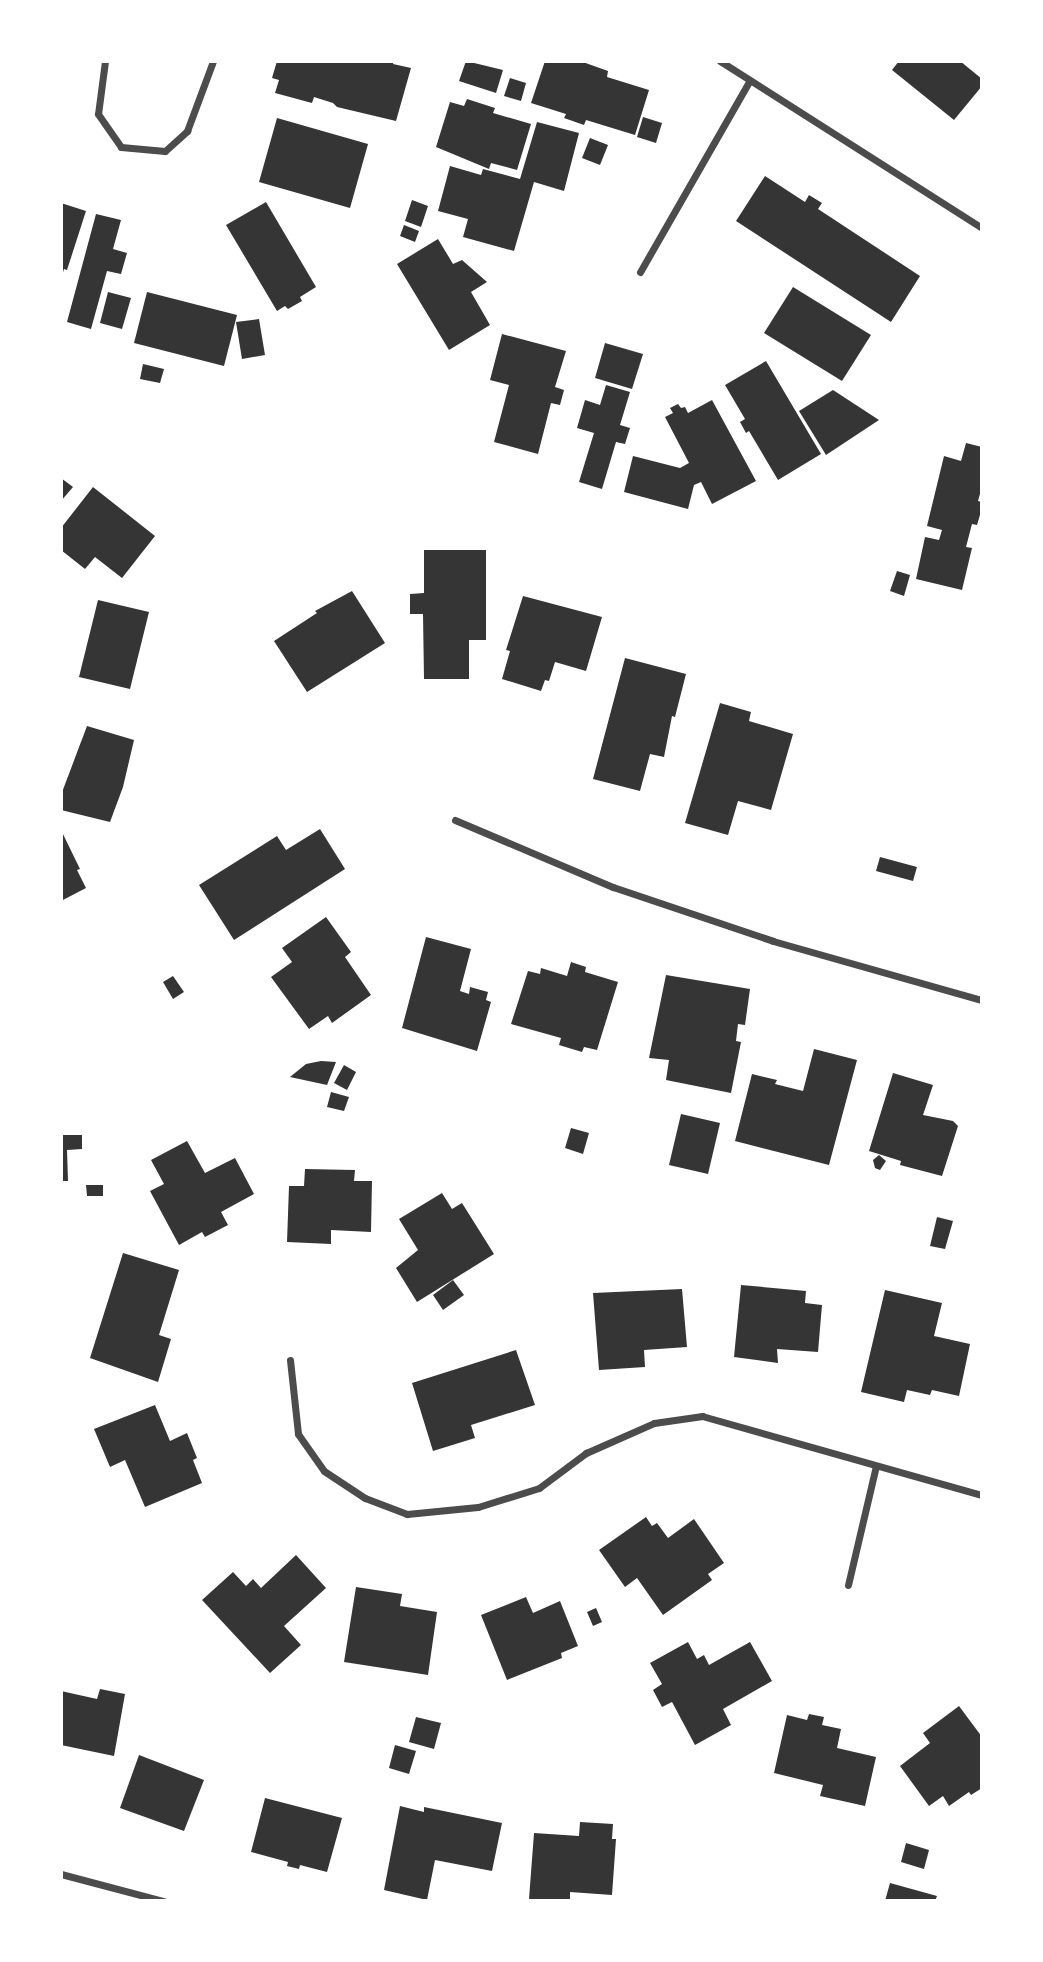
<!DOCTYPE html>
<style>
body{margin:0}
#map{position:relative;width:1043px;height:1962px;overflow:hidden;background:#fff;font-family:"Crimson Pro",serif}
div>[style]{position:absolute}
.building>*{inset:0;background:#353535}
.minor>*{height:7px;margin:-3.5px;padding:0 3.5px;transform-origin:3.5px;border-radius:3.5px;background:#4c4c4c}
span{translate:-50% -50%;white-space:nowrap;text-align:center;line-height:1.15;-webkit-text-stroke:7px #fff;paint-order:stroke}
.frame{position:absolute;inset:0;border:63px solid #fff;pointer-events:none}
</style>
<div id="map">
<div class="building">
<i style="clip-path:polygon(277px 61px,394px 61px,393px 64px,411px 68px,396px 121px,337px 107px,333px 103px,314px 97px,312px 103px,275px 93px,279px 80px,272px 78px)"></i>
<i style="clip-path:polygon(466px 61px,503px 70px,496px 93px,459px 81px)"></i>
<i style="clip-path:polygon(545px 61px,580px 61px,608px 71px,607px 77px,649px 90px,635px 135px,586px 120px,584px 125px,564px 118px,566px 114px,531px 103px)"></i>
<i style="clip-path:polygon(899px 61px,960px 61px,982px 79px,982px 86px,954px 120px,892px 70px)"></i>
<i style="clip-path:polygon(510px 78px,526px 83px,521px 101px,504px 96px)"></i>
<i style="clip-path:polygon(467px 99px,495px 108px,493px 113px,531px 124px,517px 170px,491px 163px,489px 169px,436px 147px,450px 102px,464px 106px)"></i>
<i style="clip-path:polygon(643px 117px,662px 123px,656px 143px,637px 137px)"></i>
<i style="clip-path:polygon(277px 118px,368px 144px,350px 208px,259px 182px)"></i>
<i style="clip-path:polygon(537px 122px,579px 133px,564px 191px,534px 182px,514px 251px,463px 237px,468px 219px,438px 211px,450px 166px,481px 175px,483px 169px,520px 179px)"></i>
<i style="clip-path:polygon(590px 138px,608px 145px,600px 165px,582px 158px)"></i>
<i style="clip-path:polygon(765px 176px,805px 202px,809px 195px,822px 203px,818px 209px,920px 276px,891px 322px,736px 221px)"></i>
<i style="clip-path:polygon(412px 200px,428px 206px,421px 227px,405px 221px)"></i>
<i style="clip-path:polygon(266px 202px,316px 287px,300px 297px,302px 301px,288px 309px,285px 306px,277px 311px,226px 225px)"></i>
<i style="clip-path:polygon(61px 203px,86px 211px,67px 270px,64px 269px,62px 276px)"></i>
<i style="clip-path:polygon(96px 214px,121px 220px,113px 249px,127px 253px,121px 274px,107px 271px,91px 329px,67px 322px)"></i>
<i style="clip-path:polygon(404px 225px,419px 231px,415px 242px,400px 236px)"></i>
<i style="clip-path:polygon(438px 239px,453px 264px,462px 260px,487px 282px,471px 292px,490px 325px,449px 350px,397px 264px)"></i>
<i style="clip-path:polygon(793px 287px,871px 335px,842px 381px,764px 333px)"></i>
<i style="clip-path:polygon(108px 292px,131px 298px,122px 329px,100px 323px)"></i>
<i style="clip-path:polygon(147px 292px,237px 315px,224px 366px,134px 343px)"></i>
<i style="clip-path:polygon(259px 319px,265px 355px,242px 359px,236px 322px)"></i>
<i style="clip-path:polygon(502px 334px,566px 351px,555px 387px,564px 390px,560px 405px,551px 403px,538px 454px,494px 442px,509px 385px,490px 380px)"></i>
<i style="clip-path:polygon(605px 343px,643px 354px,632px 389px,595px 378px)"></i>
<i style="clip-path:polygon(766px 361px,821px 454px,778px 480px,749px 431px,746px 433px,740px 422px,745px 419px,725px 385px)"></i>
<i style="clip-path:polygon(143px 364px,164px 369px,160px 383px,140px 379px)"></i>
<i style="clip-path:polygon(606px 385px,630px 392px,620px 425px,630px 428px,625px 444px,616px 442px,602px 489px,579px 482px,594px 433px,577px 428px,585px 400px,600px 405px)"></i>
<i style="clip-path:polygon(833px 390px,879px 420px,826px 455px,799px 411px)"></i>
<i style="clip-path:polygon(712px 400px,756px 481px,712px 504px,701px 482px,694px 485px,688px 509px,624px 492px,633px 456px,680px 468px,689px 463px,665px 417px,673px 413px,670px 408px,678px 404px,681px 408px,685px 407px,688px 413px)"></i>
<i style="clip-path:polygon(966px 443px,982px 447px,982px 487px,978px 501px,982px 502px,982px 508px,977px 525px,972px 524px,966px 547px,972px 548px,962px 590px,916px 579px,925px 537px,939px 540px,942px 530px,927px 526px,944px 456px,961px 461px)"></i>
<i style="clip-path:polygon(61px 478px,73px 487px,61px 501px)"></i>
<i style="clip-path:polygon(93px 487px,155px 536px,122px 578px,95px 557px,85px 569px,61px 550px,61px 528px)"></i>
<i style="clip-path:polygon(424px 550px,486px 550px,486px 640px,469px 640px,469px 679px,424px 679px,423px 614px,410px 614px,410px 594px,424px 593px)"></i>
<i style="clip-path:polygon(897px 571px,910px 575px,904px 596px,890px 591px)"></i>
<i style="clip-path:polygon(352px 591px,385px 643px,307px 692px,274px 641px,317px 613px,315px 611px)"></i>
<i style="clip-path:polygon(523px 596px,602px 617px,586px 671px,555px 662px,549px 681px,545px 680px,541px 691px,502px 679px,510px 651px,506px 650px)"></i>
<i style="clip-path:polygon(98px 600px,149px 612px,130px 689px,79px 677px)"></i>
<i style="clip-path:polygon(625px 658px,686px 674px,675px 717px,672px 716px,664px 757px,650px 754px,640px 791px,593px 779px)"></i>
<i style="clip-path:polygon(720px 703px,751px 712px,749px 721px,793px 734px,771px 810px,738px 801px,728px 835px,685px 823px)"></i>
<i style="clip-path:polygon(87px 726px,134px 740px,123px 787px,110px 822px,61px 810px,61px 795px)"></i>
<i style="clip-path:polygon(320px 829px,345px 869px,234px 940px,199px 885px,277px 836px,286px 850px)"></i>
<i style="clip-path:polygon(61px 830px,80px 869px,77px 870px,86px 888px,61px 901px)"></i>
<i style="clip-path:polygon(880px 857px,917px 867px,913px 881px,876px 871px)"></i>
<i style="clip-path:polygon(326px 917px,351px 952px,345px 957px,371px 995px,332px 1023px,328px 1016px,309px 1029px,271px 977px,292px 962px,282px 948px)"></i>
<i style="clip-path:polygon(426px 937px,471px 949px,460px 991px,469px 994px,470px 987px,488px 992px,486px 1000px,491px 1002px,477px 1051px,402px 1028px)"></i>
<i style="clip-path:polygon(571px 962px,586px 967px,585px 972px,618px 982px,597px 1050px,584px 1047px,582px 1052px,559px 1045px,561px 1038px,511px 1024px,528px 971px,540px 974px,541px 968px,567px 976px)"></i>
<i style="clip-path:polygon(666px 975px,750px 989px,745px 1025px,738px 1024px,736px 1041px,741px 1042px,731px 1093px,666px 1080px,669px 1060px,649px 1058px)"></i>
<i style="clip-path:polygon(173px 976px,184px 992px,173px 999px,163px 982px)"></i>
<i style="clip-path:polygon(814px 1049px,857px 1060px,829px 1165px,735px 1141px,752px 1074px,777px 1080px,775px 1084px,803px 1091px)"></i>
<i style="clip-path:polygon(321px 1061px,336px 1062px,327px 1085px,290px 1077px,306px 1064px)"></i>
<i style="clip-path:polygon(344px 1065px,356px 1072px,347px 1090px,334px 1083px)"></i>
<i style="clip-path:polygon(893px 1073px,933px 1085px,923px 1115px,953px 1121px,958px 1126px,942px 1176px,900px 1165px,901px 1161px,869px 1151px)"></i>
<i style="clip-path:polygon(331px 1092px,349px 1097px,344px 1111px,327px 1107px)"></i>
<i style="clip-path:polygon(681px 1114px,720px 1123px,708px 1174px,669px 1165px)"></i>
<i style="clip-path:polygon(571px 1128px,589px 1133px,583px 1154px,565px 1148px)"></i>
<i style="clip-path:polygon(61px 1135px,82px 1135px,82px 1149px,67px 1150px,68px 1181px,61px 1181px)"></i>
<i style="clip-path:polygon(187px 1141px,205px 1173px,235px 1158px,254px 1194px,221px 1212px,228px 1225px,205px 1237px,202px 1232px,179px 1245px,150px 1191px,164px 1184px,151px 1160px)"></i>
<i style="clip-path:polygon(879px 1155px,886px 1161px,880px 1170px,875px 1168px,873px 1160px)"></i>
<i style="clip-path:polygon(305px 1169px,355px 1170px,354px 1181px,372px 1181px,371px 1232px,331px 1230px,331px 1244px,287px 1242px,289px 1186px,304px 1186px)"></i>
<i style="clip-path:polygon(86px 1185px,103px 1185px,103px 1196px,87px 1196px)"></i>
<i style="clip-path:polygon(442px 1193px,452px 1209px,462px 1203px,494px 1254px,417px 1302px,396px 1268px,418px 1250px,399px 1219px)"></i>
<i style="clip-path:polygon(937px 1217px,953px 1221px,945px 1249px,930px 1246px)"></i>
<i style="clip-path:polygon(123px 1253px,179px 1270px,159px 1335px,171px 1339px,158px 1382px,90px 1358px)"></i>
<i style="clip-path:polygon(453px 1280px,464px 1295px,443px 1310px,433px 1295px)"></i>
<i style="clip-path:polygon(741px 1285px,806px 1291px,805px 1303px,822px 1305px,818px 1352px,777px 1349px,778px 1363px,734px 1357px)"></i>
<i style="clip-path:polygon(682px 1289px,687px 1347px,644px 1350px,645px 1367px,599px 1370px,593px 1293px)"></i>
<i style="clip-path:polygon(885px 1290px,942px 1303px,934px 1336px,970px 1344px,959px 1396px,932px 1390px,930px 1395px,907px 1390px,904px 1402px,861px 1392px)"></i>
<i style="clip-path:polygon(516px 1350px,535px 1405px,471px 1425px,475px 1438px,433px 1451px,412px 1383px)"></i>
<i style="clip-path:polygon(155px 1405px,170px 1441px,187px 1433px,197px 1458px,193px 1460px,202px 1483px,145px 1507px,125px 1460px,110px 1467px,94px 1429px)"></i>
<i style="clip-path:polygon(646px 1517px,652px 1526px,657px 1523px,668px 1538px,694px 1519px,724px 1563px,708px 1574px,712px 1580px,663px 1615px,637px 1578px,625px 1587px,599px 1550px)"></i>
<i style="clip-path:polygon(296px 1555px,326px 1588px,284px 1626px,301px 1645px,270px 1673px,202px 1600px,233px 1572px,246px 1586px,253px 1579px,261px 1588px)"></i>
<i style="clip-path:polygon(356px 1587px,402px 1594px,400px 1606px,437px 1612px,428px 1675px,344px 1662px)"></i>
<i style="clip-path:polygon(526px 1597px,533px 1613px,560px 1601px,578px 1646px,561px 1653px,562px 1658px,507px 1680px,481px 1615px)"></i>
<i style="clip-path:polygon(596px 1608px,602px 1622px,593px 1626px,587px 1612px)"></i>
<i style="clip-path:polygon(688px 1642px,697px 1659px,704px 1655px,709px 1665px,750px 1642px,772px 1681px,723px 1709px,731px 1725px,695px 1745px,672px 1702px,662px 1707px,653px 1690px,662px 1684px,650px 1663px)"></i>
<i style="clip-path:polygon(100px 1689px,125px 1694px,114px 1756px,61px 1745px,61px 1691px,97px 1699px)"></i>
<i style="clip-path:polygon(959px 1706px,982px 1737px,982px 1788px,971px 1795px,969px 1792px,949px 1806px,943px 1796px,929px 1806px,900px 1766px,930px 1743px,923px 1733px)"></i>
<i style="clip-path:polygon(809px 1714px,824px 1717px,822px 1725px,841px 1729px,837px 1748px,876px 1757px,865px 1806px,820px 1796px,823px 1785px,774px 1773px,787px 1715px,807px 1720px)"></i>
<i style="clip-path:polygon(416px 1717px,441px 1723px,434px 1749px,409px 1742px)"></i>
<i style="clip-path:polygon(395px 1745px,416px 1751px,409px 1774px,389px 1768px)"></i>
<i style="clip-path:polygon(139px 1755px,204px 1780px,184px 1831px,120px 1808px)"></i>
<i style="clip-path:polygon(265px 1798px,342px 1818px,327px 1872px,300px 1865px,299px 1869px,287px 1866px,288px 1862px,251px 1852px)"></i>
<i style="clip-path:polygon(400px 1806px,424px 1812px,424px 1807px,502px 1823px,492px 1871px,435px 1860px,427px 1900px,384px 1890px)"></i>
<i style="clip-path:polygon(580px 1822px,613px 1824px,612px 1839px,616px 1839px,612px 1895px,570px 1892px,570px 1901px,529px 1899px,534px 1833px,579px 1836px)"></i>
<i style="clip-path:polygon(906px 1843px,929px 1850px,924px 1869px,901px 1862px)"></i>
<i style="clip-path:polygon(890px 1883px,937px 1896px,935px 1901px,885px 1901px)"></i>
</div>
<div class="minor">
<i style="left:105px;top:61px;width:53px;rotate:97.5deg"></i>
<i style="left:98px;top:114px;width:40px;rotate:55.1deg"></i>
<i style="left:121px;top:147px;width:44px;rotate:5.2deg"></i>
<i style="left:165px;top:151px;width:30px;rotate:-42deg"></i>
<i style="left:187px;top:131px;width:75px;rotate:-69.6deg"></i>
<i style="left:720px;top:61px;width:311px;rotate:32.5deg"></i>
<i style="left:640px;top:272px;width:221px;rotate:-60.2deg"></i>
<i style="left:455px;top:820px;width:172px;rotate:23deg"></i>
<i style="left:613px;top:887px;width:169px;rotate:18.6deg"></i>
<i style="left:773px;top:941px;width:217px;rotate:15.8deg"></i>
<i style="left:290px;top:1360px;width:74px;rotate:83.8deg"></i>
<i style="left:298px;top:1434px;width:45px;rotate:54.9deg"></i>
<i style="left:324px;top:1471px;width:49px;rotate:33.4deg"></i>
<i style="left:365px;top:1498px;width:45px;rotate:20.9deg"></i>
<i style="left:407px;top:1514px;width:71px;rotate:-5.6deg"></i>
<i style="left:478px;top:1507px;width:64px;rotate:-17.3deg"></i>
<i style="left:539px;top:1488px;width:59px;rotate:-36.7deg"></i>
<i style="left:586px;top:1453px;width:74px;rotate:-23.8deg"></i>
<i style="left:654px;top:1423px;width:49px;rotate:-8.3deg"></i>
<i style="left:702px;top:1416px;width:291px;rotate:15.8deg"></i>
<i style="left:848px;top:1585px;width:122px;rotate:-76.8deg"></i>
<i style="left:61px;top:1874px;width:106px;rotate:14.8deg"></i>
</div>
<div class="frame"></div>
</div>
